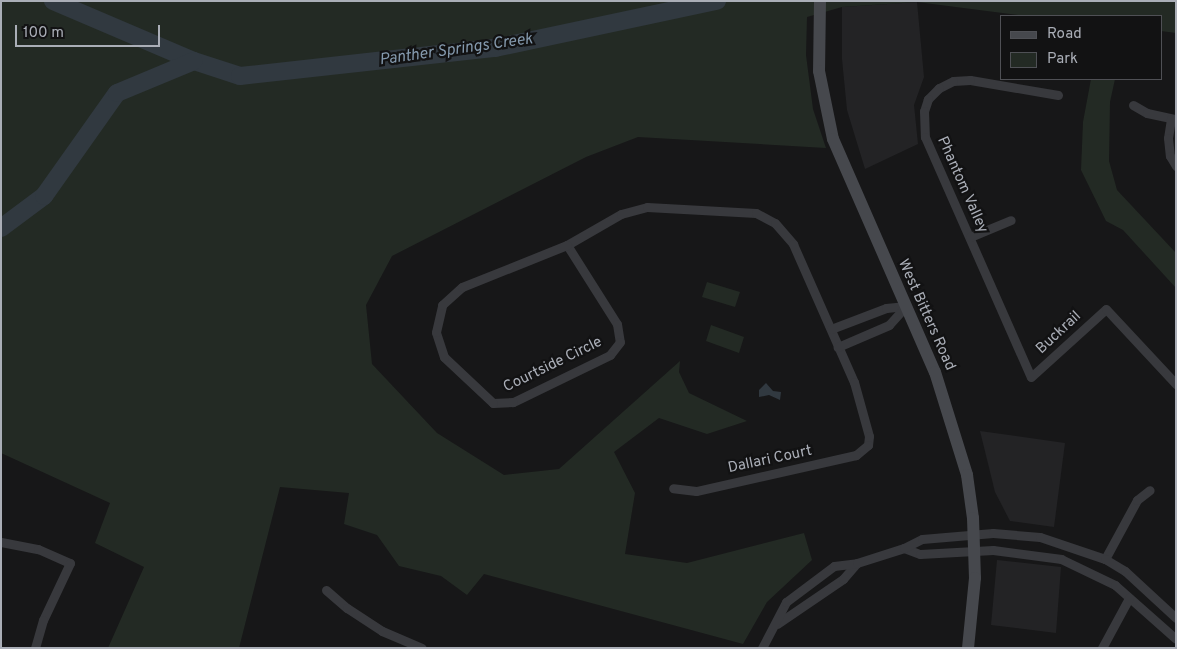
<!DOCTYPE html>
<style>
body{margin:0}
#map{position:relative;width:1177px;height:649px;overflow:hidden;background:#171718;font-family:Overpass,sans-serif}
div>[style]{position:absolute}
.built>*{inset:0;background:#232325}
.green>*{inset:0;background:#232a24}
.water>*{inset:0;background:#313940}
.river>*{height:18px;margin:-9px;padding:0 9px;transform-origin:9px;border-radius:9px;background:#313940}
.minor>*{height:9px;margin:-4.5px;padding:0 4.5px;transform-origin:4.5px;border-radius:4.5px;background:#38393d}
.secondary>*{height:12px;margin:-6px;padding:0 6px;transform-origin:6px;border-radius:6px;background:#46484d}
span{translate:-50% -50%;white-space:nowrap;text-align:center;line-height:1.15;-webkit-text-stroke:4.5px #121213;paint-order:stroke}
.street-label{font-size:15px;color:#aaaeb7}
.water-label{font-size:16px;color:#859aae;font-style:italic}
.frame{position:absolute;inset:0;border:2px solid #aaaeb7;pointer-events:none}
.legend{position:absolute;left:1000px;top:15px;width:162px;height:65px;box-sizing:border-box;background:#121213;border:1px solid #4f5055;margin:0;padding:6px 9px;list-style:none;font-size:15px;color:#aaaeb7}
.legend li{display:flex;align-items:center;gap:10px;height:25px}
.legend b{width:25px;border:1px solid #4f5055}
.scale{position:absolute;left:15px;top:25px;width:145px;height:22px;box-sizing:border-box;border:2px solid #aaaeb7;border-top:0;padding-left:6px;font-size:15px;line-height:18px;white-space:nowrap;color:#aaaeb7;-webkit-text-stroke:4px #121213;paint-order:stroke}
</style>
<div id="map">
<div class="built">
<i style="clip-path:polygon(917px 2px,924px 77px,914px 105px,918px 144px,865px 169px,847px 110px,842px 59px,842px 7px)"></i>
<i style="clip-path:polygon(980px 431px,1065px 443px,1054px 527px,1010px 521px,995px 492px)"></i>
<i style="clip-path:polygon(997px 560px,1061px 567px,1056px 633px,991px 625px)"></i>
</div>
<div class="green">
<i style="clip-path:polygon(1px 1px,1176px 1px,1176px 33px,1161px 31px,1161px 16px,1026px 16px,917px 2px,842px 7px,807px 17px,806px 55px,813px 109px,826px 148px,638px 137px,586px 157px,392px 256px,366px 305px,372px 364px,437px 433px,504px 475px,559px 469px,680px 361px,679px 372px,689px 393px,747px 421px,707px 434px,659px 418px,614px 452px,635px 493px,625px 554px,687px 563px,804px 533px,812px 560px,767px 602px,743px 644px,484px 574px,467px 595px,441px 576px,399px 566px,377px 535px,344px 524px,349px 493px,280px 487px,239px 648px,108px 648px,144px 567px,95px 543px,110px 503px,1px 453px)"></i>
<i style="clip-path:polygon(1091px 79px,1115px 79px,1110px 102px,1109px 161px,1117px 190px,1176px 253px,1176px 288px,1123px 230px,1106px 221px,1081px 170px,1083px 122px)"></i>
<i style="clip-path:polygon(707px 282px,740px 292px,735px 307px,702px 297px)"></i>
<i style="clip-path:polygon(711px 325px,744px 337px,739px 353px,706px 341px)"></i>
</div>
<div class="water">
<i style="clip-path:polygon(766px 383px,773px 391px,781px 392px,780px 400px,769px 395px,759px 397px,759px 390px)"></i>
</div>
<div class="river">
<i style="left:53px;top:1px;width:153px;rotate:23.1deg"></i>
<i style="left:194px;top:61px;width:48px;rotate:18.1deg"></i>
<i style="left:240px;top:76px;width:257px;rotate:-6.3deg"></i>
<i style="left:495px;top:48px;width:227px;rotate:-12deg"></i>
<i style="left:1px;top:228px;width:54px;rotate:-36.7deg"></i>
<i style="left:44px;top:196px;width:126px;rotate:-54.7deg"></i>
<i style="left:117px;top:93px;width:83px;rotate:-22.6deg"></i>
</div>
<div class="minor">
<i style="left:1058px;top:95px;width:89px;rotate:-170.3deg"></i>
<i style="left:970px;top:80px;width:17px;rotate:177deg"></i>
<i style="left:953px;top:81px;width:16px;rotate:153deg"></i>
<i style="left:939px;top:88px;width:16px;rotate:135deg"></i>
<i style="left:928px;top:99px;width:13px;rotate:108deg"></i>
<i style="left:924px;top:111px;width:26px;rotate:88deg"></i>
<i style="left:925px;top:137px;width:262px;rotate:66.2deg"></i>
<i style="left:1031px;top:377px;width:101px;rotate:-42.2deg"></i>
<i style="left:1106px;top:309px;width:103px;rotate:47deg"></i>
<i style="left:1133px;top:105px;width:16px;rotate:30deg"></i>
<i style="left:1147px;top:113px;width:29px;rotate:12deg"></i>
<i style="left:1171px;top:119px;width:19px;rotate:99deg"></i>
<i style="left:1168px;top:138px;width:18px;rotate:84deg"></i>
<i style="left:1170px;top:156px;width:12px;rotate:59deg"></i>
<i style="left:970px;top:237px;width:44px;rotate:-22.5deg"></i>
<i style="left:567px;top:245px;width:62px;rotate:-29.9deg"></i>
<i style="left:621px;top:214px;width:27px;rotate:-15deg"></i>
<i style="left:647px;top:207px;width:109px;rotate:3.2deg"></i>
<i style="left:756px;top:213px;width:21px;rotate:28deg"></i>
<i style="left:775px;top:223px;width:28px;rotate:49deg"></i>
<i style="left:793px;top:244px;width:151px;rotate:66.2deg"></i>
<i style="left:854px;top:382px;width:56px;rotate:74.5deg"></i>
<i style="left:869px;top:436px;width:9px;rotate:96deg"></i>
<i style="left:868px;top:445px;width:16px;rotate:140deg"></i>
<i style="left:856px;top:455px;width:164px;rotate:167.3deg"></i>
<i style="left:696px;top:491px;width:23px;rotate:-173deg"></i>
<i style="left:567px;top:245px;width:93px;rotate:57.7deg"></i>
<i style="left:617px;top:324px;width:18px;rotate:81deg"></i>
<i style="left:620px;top:342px;width:16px;rotate:128deg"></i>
<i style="left:610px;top:355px;width:108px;rotate:154.1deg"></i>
<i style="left:513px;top:402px;width:20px;rotate:177deg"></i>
<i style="left:493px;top:403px;width:67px;rotate:-136.8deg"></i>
<i style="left:444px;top:357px;width:26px;rotate:-108deg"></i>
<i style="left:436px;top:332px;width:28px;rotate:-77deg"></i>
<i style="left:442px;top:305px;width:27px;rotate:-42deg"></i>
<i style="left:462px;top:287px;width:113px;rotate:-21.8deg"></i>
<i style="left:831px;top:329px;width:59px;rotate:-20.9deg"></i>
<i style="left:886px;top:308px;width:20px;rotate:-6deg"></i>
<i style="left:906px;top:306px;width:25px;rotate:132deg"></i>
<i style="left:889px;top:325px;width:56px;rotate:156.7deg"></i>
<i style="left:1px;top:542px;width:38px;rotate:11deg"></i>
<i style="left:38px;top:549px;width:35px;rotate:24deg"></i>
<i style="left:70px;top:563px;width:63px;rotate:115.3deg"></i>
<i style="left:43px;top:620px;width:29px;rotate:106deg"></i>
<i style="left:904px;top:548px;width:17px;rotate:21deg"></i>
<i style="left:920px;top:554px;width:73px;rotate:-3.1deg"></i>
<i style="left:993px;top:550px;width:69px;rotate:7.5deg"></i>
<i style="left:1061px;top:559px;width:60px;rotate:25.7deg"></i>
<i style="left:1115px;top:585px;width:81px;rotate:41.5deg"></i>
<i style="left:1105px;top:559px;width:67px;rotate:-61.5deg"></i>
<i style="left:1137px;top:500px;width:16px;rotate:-38deg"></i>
<i style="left:326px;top:590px;width:28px;rotate:41deg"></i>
<i style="left:347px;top:608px;width:42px;rotate:33.3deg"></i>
<i style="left:382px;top:631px;width:43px;rotate:23deg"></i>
<i style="left:777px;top:624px;width:80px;rotate:-34.3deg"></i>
<i style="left:843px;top:579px;width:21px;rotate:-49deg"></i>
<i style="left:762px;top:648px;width:52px;rotate:-62.4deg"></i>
<i style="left:786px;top:602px;width:60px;rotate:-36.9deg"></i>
<i style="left:834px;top:566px;width:23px;rotate:-7deg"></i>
<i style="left:857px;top:563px;width:49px;rotate:-17.7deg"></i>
<i style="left:904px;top:548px;width:20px;rotate:-27deg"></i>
<i style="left:922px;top:539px;width:71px;rotate:-4.8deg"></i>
<i style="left:993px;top:533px;width:47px;rotate:4.9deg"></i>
<i style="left:1040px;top:537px;width:69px;rotate:18.7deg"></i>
<i style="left:1105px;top:559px;width:23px;rotate:31deg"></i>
<i style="left:1125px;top:571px;width:69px;rotate:42.7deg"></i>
<i style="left:1102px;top:648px;width:57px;rotate:-61.6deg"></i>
</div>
<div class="secondary">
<i style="left:820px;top:1px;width:70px;rotate:90.8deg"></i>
<i style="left:819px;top:71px;width:69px;rotate:78.4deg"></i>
<i style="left:833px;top:139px;width:254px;rotate:66.4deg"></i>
<i style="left:935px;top:372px;width:108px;rotate:72.7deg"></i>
<i style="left:967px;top:475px;width:43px;rotate:82.1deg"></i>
<i style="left:973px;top:518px;width:60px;rotate:88.1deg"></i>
<i style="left:975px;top:578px;width:70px;rotate:95.7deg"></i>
</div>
<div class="street-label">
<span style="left:962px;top:185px;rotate:66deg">Phantom Valley</span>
<span style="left:926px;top:315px;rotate:66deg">West Bitters Road</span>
<span style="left:1059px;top:333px;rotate:-43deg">Buckrail</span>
<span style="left:553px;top:365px;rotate:-26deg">Courtside Circle</span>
<span style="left:770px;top:460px;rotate:-12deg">Dallari Court</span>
</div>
<div class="water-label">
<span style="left:456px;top:50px;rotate:-8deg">Panther Springs Creek</span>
</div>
<div class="frame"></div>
<ul class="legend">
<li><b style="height:6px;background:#46484d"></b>Road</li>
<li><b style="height:14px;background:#232a24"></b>Park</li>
</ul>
<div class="scale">100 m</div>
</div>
